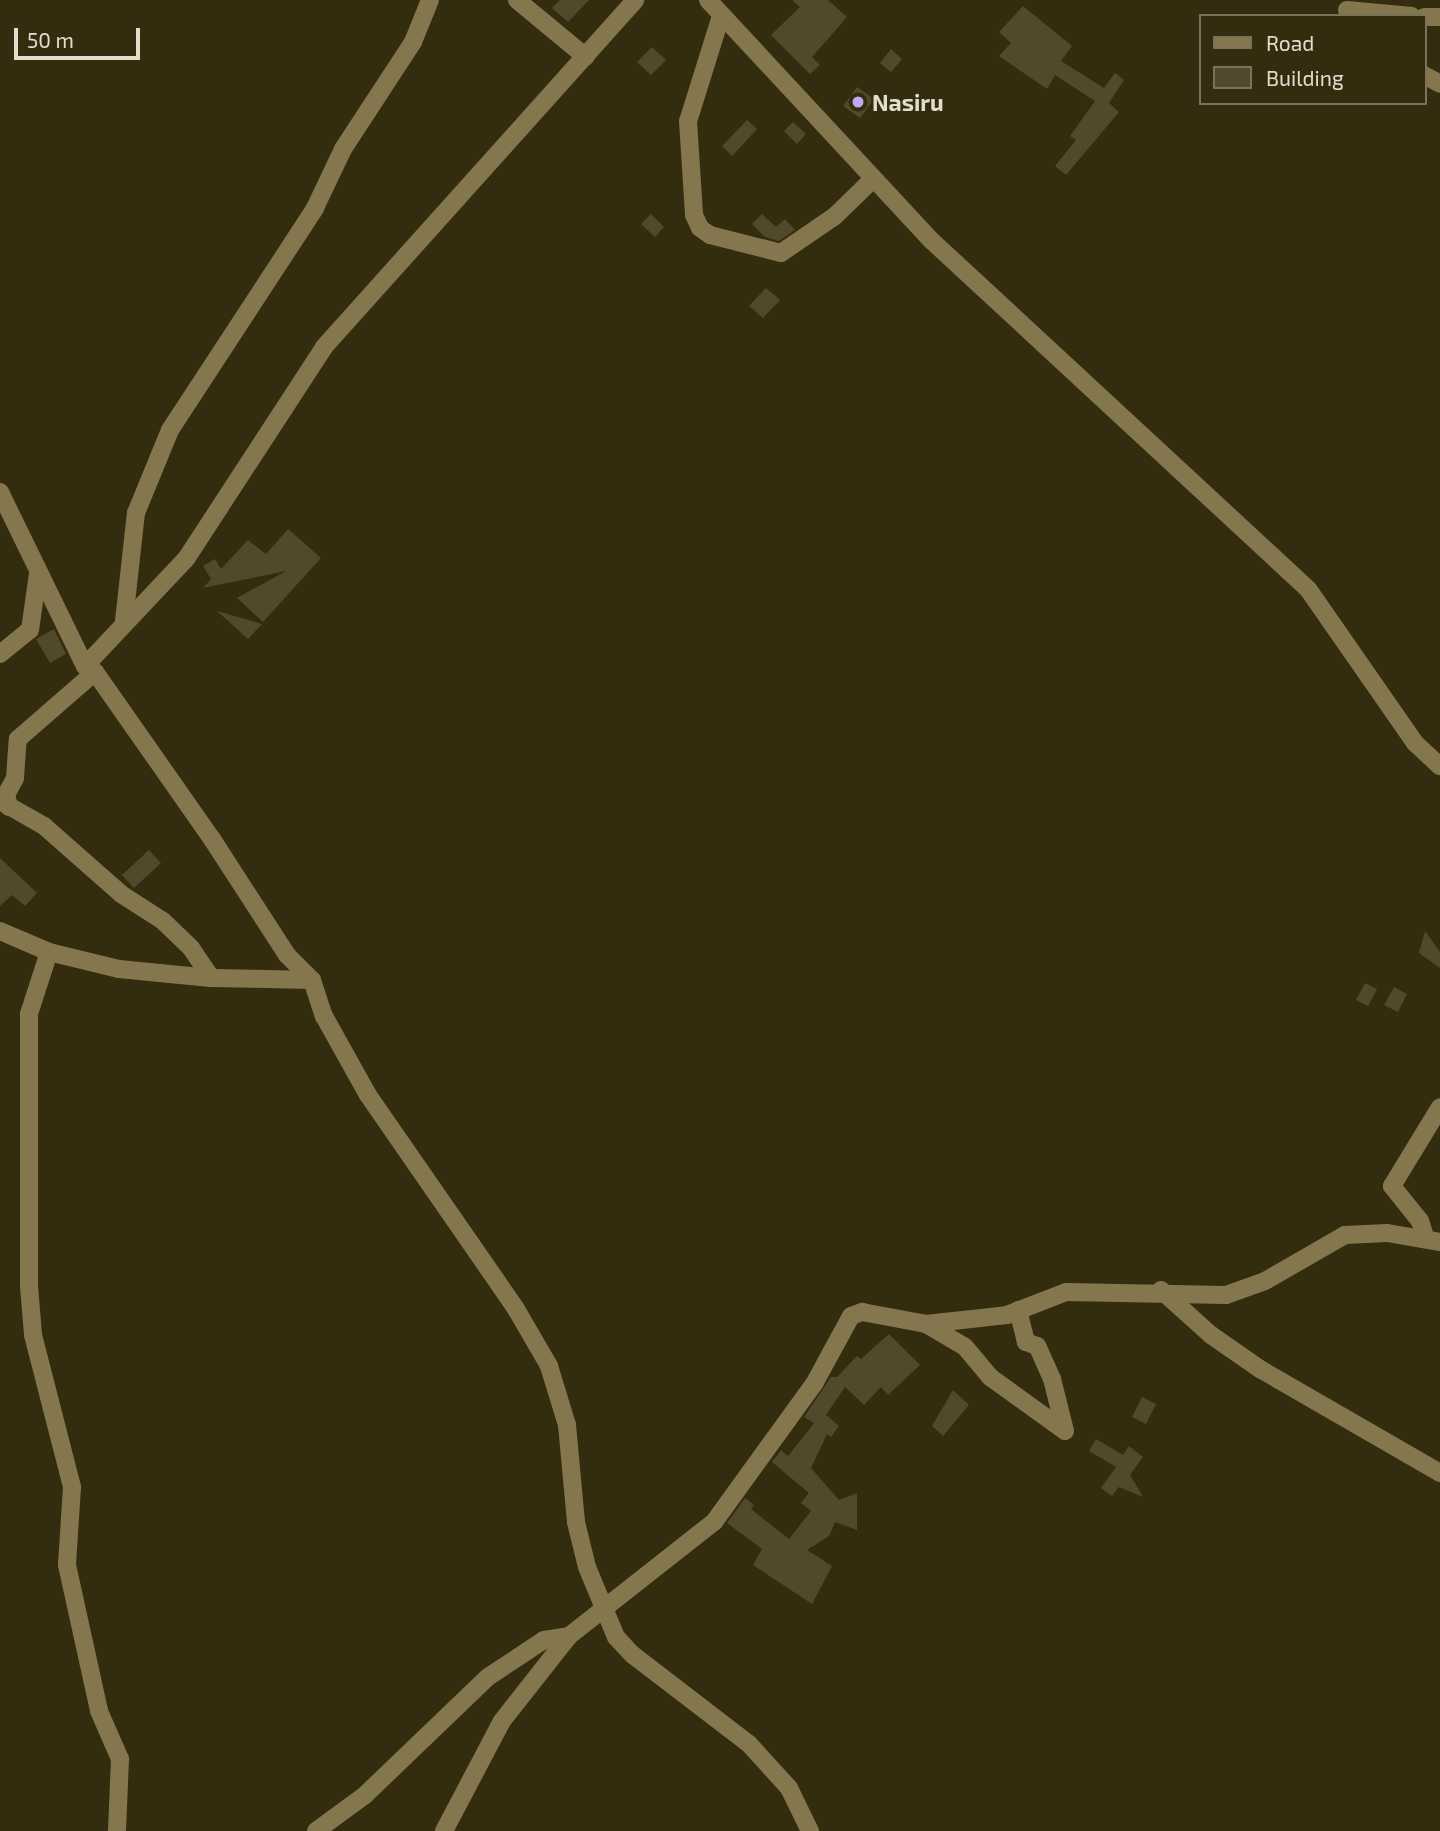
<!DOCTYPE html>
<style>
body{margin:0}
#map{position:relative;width:1440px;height:1831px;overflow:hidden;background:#342c0f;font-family:"Exo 2",sans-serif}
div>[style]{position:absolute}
.building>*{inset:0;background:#52492c}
.minor>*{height:18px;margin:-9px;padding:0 9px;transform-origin:9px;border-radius:9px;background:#84774e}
.dots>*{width:19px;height:19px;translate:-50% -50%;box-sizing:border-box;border:4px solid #342c0f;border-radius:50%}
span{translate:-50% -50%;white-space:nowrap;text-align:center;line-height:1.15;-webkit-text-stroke:5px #342c0f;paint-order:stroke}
.poi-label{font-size:23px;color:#e2ddcd;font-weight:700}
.left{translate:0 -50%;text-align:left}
.legend{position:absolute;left:1199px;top:14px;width:228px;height:91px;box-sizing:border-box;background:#342c0f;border:2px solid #7a735b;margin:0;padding:9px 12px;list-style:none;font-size:21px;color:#e2ddcd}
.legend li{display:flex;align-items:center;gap:14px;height:35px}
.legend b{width:35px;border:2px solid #7a735b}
.scale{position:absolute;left:14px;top:28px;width:126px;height:32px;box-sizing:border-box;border:4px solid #e2ddcd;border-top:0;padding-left:9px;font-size:21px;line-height:24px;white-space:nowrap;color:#e2ddcd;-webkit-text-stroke:5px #342c0f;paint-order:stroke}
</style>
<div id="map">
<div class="building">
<i style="clip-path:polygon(560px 0,589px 0,568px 22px,552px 8px)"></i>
<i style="clip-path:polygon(792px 0,828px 0,847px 17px,812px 57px,820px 65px,810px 74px,771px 35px,800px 7px)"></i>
<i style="clip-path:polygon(1023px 6px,1072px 46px,1061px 61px,1104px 88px,1115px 73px,1124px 80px,1109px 103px,1119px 112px,1066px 175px,1055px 166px,1076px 140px,1070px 136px,1095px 101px,1055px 75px,1047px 89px,999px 56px,1011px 43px,999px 32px)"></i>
<i style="clip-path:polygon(652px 47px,666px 60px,651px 75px,637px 62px)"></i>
<i style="clip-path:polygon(891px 49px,902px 59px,891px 72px,880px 63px)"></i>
<i style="clip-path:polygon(857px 87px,874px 99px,860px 118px,843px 106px)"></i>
<i style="clip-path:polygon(747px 120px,757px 129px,732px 156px,722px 146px)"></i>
<i style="clip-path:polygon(793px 122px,806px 134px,797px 144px,784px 131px)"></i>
<i style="clip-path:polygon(651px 214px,664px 227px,655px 237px,641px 224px)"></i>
<i style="clip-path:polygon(762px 214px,776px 227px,785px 219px,795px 230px,779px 241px,765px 237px,752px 224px)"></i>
<i style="clip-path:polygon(766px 288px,780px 300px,763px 318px,749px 306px)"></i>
<i style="clip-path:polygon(288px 529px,321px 558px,263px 622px,237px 598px,286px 571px,203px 588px,211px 579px,203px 566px,215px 559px,221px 569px,248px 540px,266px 554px)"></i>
<i style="clip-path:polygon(217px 611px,262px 624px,248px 639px)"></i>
<i style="clip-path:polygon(54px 629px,66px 654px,50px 663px,36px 639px)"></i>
<i style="clip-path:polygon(149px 850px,161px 863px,134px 888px,122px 875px)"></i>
<i style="clip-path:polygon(0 858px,37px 893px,25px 906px,12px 895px,0 906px)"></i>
<i style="clip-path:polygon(1425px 931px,1440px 952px,1440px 968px,1419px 953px)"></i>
<i style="clip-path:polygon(1365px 983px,1377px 989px,1368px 1006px,1356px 1000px)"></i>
<i style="clip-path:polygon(1394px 987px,1407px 994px,1398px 1012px,1384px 1005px)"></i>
<i style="clip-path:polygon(889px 1334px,920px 1365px,888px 1395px,881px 1387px,864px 1405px,845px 1387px,826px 1415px,839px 1426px,831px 1437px,827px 1434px,811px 1468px,839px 1500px,857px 1493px,857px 1530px,835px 1522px,829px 1536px,807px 1550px,832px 1566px,812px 1604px,753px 1565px,762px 1549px,727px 1523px,745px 1498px,754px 1505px,751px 1509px,789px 1539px,811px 1511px,801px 1503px,809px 1493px,772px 1462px,781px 1450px,788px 1456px,814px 1423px,804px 1417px,831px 1377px,837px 1377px,857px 1356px,861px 1359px)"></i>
<i style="clip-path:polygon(953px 1390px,969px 1405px,943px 1436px,932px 1426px)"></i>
<i style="clip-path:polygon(1142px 1397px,1156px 1404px,1146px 1424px,1132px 1417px)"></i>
<i style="clip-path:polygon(1096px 1439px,1123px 1455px,1129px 1446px,1143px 1457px,1130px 1475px,1143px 1497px,1119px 1487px,1112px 1496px,1101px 1488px,1116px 1467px,1089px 1451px)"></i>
</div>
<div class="minor">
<i style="left:517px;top:0;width:89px;rotate:39.6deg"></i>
<i style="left:708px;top:0;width:329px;rotate:47.1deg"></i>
<i style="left:932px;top:241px;width:512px;rotate:42.79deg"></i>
<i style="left:1308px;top:589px;width:188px;rotate:55.2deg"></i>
<i style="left:1415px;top:743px;width:34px;rotate:43deg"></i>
<i style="left:1347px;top:10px;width:65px;rotate:5.3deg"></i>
<i style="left:721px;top:16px;width:110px;rotate:107.4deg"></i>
<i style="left:688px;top:121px;width:94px;rotate:86.3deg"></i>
<i style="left:694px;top:215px;width:14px;rotate:65deg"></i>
<i style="left:700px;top:228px;width:12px;rotate:35deg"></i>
<i style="left:710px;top:235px;width:73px;rotate:14.2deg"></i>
<i style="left:781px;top:253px;width:65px;rotate:-34.4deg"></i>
<i style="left:835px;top:216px;width:53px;rotate:-44.2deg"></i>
<i style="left:1424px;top:17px;width:16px"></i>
<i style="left:1424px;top:75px;width:18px;rotate:29deg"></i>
<i style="left:0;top:492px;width:194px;rotate:64deg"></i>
<i style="left:85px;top:666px;width:12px;rotate:31deg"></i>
<i style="left:95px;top:672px;width:204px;rotate:55deg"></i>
<i style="left:212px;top:839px;width:138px;rotate:57.1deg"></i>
<i style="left:287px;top:955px;width:35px;rotate:45deg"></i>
<i style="left:312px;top:980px;width:38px;rotate:72deg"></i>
<i style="left:324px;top:1016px;width:90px;rotate:60.9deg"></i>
<i style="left:368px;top:1095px;width:260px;rotate:55.3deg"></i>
<i style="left:516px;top:1309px;width:66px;rotate:59.9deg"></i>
<i style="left:549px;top:1366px;width:62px;rotate:73deg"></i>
<i style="left:567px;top:1425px;width:97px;rotate:84.7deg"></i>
<i style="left:576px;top:1522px;width:46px;rotate:76.3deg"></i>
<i style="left:587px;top:1567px;width:76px;rotate:67.5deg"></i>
<i style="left:616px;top:1637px;width:25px;rotate:47deg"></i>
<i style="left:633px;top:1655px;width:146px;rotate:37.5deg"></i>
<i style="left:749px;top:1744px;width:59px;rotate:47.7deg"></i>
<i style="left:789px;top:1788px;width:48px;rotate:64deg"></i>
<i style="left:124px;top:621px;width:109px;rotate:-83.7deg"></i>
<i style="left:136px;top:513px;width:90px;rotate:-67.7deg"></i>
<i style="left:170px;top:430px;width:265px;rotate:-56.8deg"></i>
<i style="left:315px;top:208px;width:65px;rotate:-64.6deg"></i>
<i style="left:343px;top:149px;width:128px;rotate:-56.8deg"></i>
<i style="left:413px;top:42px;width:45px;rotate:-68deg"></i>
<i style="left:0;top:654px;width:38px;rotate:-39deg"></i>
<i style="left:30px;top:630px;width:57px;rotate:-81.9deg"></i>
<i style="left:85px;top:666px;width:147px;rotate:-46.7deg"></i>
<i style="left:186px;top:559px;width:253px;rotate:-56.9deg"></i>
<i style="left:324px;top:347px;width:466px;rotate:-48.1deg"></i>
<i style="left:0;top:801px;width:51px;rotate:29.6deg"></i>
<i style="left:44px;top:826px;width:103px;rotate:41.4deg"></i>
<i style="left:121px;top:894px;width:50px;rotate:32.7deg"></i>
<i style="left:163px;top:921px;width:39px;rotate:44deg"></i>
<i style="left:191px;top:948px;width:36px;rotate:56deg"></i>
<i style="left:211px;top:978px;width:101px;rotate:1.1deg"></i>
<i style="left:9px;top:807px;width:12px;rotate:-104deg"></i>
<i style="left:6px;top:795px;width:19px;rotate:-62deg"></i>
<i style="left:15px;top:778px;width:39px;rotate:-86deg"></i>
<i style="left:18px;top:739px;width:102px;rotate:-41deg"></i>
<i style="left:0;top:931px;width:53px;rotate:23.2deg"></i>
<i style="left:49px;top:952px;width:72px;rotate:13.7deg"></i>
<i style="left:119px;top:969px;width:92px;rotate:5.6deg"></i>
<i style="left:49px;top:952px;width:65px;rotate:107.9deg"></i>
<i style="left:29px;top:1014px;width:272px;rotate:90deg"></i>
<i style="left:29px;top:1286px;width:49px;rotate:85.3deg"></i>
<i style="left:33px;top:1335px;width:157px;rotate:75.6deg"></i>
<i style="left:72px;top:1487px;width:78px;rotate:93.7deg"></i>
<i style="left:67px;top:1565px;width:149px;rotate:77.6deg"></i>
<i style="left:99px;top:1711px;width:52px;rotate:66.4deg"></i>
<i style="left:120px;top:1759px;width:72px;rotate:92.4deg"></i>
<i style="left:1425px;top:1237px;width:17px;rotate:-107deg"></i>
<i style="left:1420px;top:1221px;width:45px;rotate:-128.7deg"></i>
<i style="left:1392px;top:1186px;width:92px;rotate:-58.7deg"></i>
<i style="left:1161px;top:1290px;width:67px;rotate:42deg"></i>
<i style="left:1211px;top:1335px;width:60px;rotate:34.8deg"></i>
<i style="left:1260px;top:1369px;width:208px;rotate:30deg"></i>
<i style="left:926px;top:1324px;width:45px;rotate:30.5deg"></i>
<i style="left:965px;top:1347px;width:39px;rotate:50deg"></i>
<i style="left:990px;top:1377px;width:92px;rotate:35.8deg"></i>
<i style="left:1065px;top:1431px;width:54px;rotate:-104deg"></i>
<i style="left:1052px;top:1379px;width:36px;rotate:-114deg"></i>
<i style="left:1037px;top:1346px;width:12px;rotate:-160deg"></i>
<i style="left:1026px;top:1342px;width:33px;rotate:-104deg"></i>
<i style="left:316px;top:1831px;width:61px;rotate:-36.3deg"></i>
<i style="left:365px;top:1795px;width:170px;rotate:-43.8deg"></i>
<i style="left:488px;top:1677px;width:67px;rotate:-33.5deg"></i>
<i style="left:544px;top:1640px;width:25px;rotate:-9deg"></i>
<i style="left:569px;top:1636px;width:184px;rotate:-38.2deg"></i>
<i style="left:714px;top:1522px;width:170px;rotate:-54.1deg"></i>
<i style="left:814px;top:1384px;width:77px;rotate:-61.4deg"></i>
<i style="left:851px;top:1316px;width:12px;rotate:-20deg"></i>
<i style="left:862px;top:1312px;width:65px;rotate:10.6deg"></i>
<i style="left:926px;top:1324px;width:81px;rotate:-6.3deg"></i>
<i style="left:1007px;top:1315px;width:63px;rotate:-21.3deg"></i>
<i style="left:1066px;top:1292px;width:160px;rotate:1.1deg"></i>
<i style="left:1226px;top:1295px;width:41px;rotate:-19.7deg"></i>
<i style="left:1265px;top:1281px;width:92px;rotate:-29.9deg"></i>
<i style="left:1345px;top:1235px;width:42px;rotate:-2.7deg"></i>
<i style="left:1387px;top:1233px;width:54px;rotate:9.6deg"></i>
<i style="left:444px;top:1831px;width:124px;rotate:-62.2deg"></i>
<i style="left:502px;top:1721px;width:108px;rotate:-51.8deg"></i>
</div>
<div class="dots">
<i style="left:858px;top:102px;background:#c5a7f1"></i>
</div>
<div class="poi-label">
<span class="left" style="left:872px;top:102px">Nasiru</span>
</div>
<ul class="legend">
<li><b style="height:9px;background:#84774e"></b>Road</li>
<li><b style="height:19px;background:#52492c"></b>Building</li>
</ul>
<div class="scale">50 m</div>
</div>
